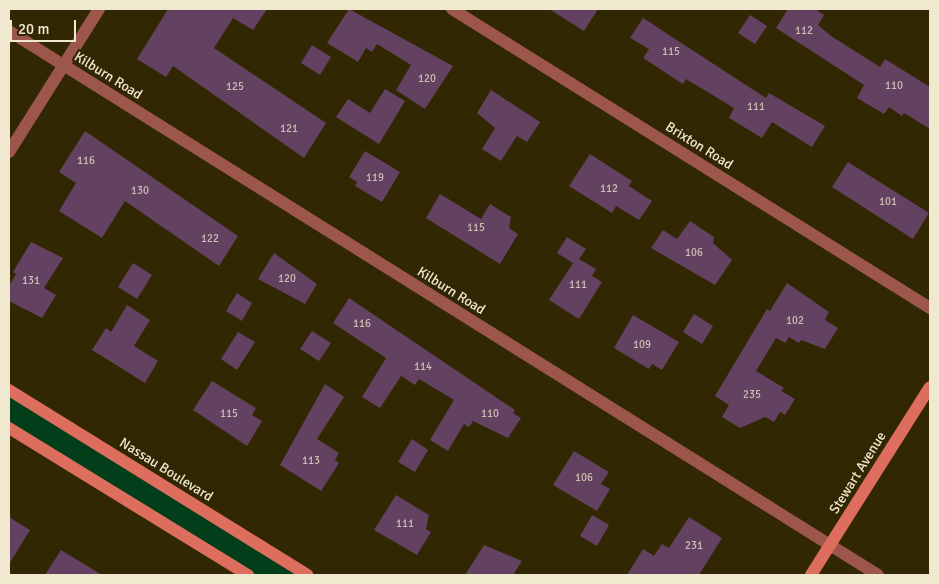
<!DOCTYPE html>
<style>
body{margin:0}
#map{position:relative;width:939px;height:584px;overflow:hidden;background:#322703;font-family:Signika,sans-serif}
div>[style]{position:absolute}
.green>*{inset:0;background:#013e19}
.building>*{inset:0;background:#634160}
.minor>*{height:12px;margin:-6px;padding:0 6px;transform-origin:6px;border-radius:6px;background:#9c564b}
.secondary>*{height:12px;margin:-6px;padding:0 6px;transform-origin:6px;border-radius:6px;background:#dd6d5c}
span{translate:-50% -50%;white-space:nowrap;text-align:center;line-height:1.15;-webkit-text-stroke:4.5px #322703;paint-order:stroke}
.number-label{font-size:11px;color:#cebeb4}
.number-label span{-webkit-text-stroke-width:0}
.street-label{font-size:14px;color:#f1e8d0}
.frame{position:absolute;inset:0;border:10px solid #f1e8d0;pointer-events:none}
.scale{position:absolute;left:10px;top:20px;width:66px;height:22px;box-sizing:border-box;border:2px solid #f1e8d0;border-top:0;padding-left:6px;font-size:15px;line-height:18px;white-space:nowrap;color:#f1e8d0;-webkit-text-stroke:4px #322703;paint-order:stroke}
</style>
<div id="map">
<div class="green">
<i style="clip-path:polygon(9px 387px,309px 575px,254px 575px,9px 422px)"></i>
</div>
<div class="building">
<i style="clip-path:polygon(168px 9px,267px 9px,253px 30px,233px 18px,214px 48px,326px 123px,304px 158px,173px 66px,166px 77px,137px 59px)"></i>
<i style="clip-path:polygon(349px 9px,453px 66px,425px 109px,396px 90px,411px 65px,377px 44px,372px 52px,366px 48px,358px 62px,327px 43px)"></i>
<i style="clip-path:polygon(549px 9px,598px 9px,584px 31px)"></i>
<i style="clip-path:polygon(788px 9px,815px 9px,824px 15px,818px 25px,831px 36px,880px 67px,885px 59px,930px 87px,930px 129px,904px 113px,902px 116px,889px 107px,884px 114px,857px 98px,864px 85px,776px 28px)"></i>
<i style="clip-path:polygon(750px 15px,767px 26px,755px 44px,738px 33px)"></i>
<i style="clip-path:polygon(643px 18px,766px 98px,769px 93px,825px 126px,812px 147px,772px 122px,762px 138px,729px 118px,734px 108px,686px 79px,683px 84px,643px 58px,649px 49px,630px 38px)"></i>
<i style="clip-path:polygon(312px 45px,331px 57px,320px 75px,301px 63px)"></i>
<i style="clip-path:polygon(385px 89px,405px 101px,379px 144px,336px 117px,348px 99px,370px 113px)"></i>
<i style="clip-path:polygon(491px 90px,540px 122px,527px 142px,517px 136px,501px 161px,482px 149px,495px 128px,477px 113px)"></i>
<i style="clip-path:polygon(85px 131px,238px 236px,219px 266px,125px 201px,102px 238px,59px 211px,76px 183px,59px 172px)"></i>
<i style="clip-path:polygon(365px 151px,400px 172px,382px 202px,355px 186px,357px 182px,349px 177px)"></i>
<i style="clip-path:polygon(590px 154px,632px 181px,629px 186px,652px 201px,639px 220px,616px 206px,612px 213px,569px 186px)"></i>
<i style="clip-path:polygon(848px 162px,929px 213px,913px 239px,832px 187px)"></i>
<i style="clip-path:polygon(440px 194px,481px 219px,490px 204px,511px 217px,509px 228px,518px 234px,500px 264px,426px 218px)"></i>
<i style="clip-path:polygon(690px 221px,714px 237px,713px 243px,732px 260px,715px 285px,651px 248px,663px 230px,677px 239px)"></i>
<i style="clip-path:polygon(567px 237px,586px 249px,579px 259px,596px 269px,592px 276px,602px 282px,579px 319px,549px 300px,573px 263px,557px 253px)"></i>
<i style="clip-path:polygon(31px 242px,63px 258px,44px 288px,56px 295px,42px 318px,9px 301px,9px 286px,16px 274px,13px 272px)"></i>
<i style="clip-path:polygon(274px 253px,317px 284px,305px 304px,258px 279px)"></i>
<i style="clip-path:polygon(133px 263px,152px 275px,137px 299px,118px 287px)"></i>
<i style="clip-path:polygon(787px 283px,829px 312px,825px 320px,838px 328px,825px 349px,801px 340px,799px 343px,789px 337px,785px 343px,776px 338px,756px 371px,784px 388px,781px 391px,795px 399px,785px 415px,780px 412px,774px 422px,765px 417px,740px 428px,722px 417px,729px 405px,715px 396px,767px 309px,770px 311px)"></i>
<i style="clip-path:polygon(237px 293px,252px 303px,242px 321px,226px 311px)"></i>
<i style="clip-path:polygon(349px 298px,515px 410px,513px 413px,521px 418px,508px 438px,473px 421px,469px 427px,464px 424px,448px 451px,430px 440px,454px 400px,419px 379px,415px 385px,401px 376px,380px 408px,362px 397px,386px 358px,333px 323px)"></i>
<i style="clip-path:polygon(127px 305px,150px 320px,134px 346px,158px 361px,145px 383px,92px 350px,106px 328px,111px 332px)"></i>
<i style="clip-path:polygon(694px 314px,713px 326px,702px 344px,683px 332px)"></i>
<i style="clip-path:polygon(633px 315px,679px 342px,662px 370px,652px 364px,649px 369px,614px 348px)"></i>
<i style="clip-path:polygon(312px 331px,331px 343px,319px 361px,300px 349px)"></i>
<i style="clip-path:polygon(238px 332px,255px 342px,237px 370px,221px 359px)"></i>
<i style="clip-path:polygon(212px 381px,256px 408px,252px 415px,262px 421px,247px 446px,193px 410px)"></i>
<i style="clip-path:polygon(325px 384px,344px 397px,317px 439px,339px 453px,335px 460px,339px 463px,321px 491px,280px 465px)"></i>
<i style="clip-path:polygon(412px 439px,428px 450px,415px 472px,398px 462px)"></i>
<i style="clip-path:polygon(574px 451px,609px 472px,601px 484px,610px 489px,597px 511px,553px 485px)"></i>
<i style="clip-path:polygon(396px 495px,429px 515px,426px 529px,431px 532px,417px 555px,374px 530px)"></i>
<i style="clip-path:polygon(592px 515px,609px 525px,597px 546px,580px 536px)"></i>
<i style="clip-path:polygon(9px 517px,30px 530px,9px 564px)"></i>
<i style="clip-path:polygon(689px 517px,722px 538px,699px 575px,627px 575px,643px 549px,654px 556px,662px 544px,669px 548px)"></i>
<i style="clip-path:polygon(484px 545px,522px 561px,513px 575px,465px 575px)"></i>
<i style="clip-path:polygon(61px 550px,102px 575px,45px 575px)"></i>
</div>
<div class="minor">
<i style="left:452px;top:9px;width:564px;rotate:32.03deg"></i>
<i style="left:9px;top:31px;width:1025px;rotate:32.05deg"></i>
<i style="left:9px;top:152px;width:169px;rotate:-57.8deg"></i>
</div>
<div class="secondary">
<i style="left:9px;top:390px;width:351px;rotate:31.8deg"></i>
<i style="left:9px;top:428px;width:281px;rotate:31.6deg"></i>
<i style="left:811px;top:575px;width:222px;rotate:-57.7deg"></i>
</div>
<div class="number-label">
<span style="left:804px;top:31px">112</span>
<span style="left:671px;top:52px">115</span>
<span style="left:427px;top:79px">120</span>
<span style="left:894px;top:86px">110</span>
<span style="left:235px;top:87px">125</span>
<span style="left:756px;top:107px">111</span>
<span style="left:289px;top:129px">121</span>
<span style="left:86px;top:161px">116</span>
<span style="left:375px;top:178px">119</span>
<span style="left:609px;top:189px">112</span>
<span style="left:140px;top:191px">130</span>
<span style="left:888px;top:202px">101</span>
<span style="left:476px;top:228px">115</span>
<span style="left:210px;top:239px">122</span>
<span style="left:694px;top:253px">106</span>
<span style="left:287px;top:279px">120</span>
<span style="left:31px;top:281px">131</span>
<span style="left:578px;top:285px">111</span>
<span style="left:795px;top:321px">102</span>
<span style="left:362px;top:324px">116</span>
<span style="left:642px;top:345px">109</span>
<span style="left:423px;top:367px">114</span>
<span style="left:752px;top:395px">235</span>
<span style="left:229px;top:414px">115</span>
<span style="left:490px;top:414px">110</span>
<span style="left:311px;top:461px">113</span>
<span style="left:584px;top:478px">106</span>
<span style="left:405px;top:524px">111</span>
<span style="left:694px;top:546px">231</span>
</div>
<div class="street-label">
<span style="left:108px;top:76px;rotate:32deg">Kilburn Road</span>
<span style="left:699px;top:146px;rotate:32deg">Brixton Road</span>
<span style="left:451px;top:291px;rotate:32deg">Kilburn Road</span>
<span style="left:166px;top:470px;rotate:32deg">Nassau Boulevard</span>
<span style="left:858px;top:473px;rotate:-58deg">Stewart Avenue</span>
</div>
<div class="frame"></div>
<div class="scale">20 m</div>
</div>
